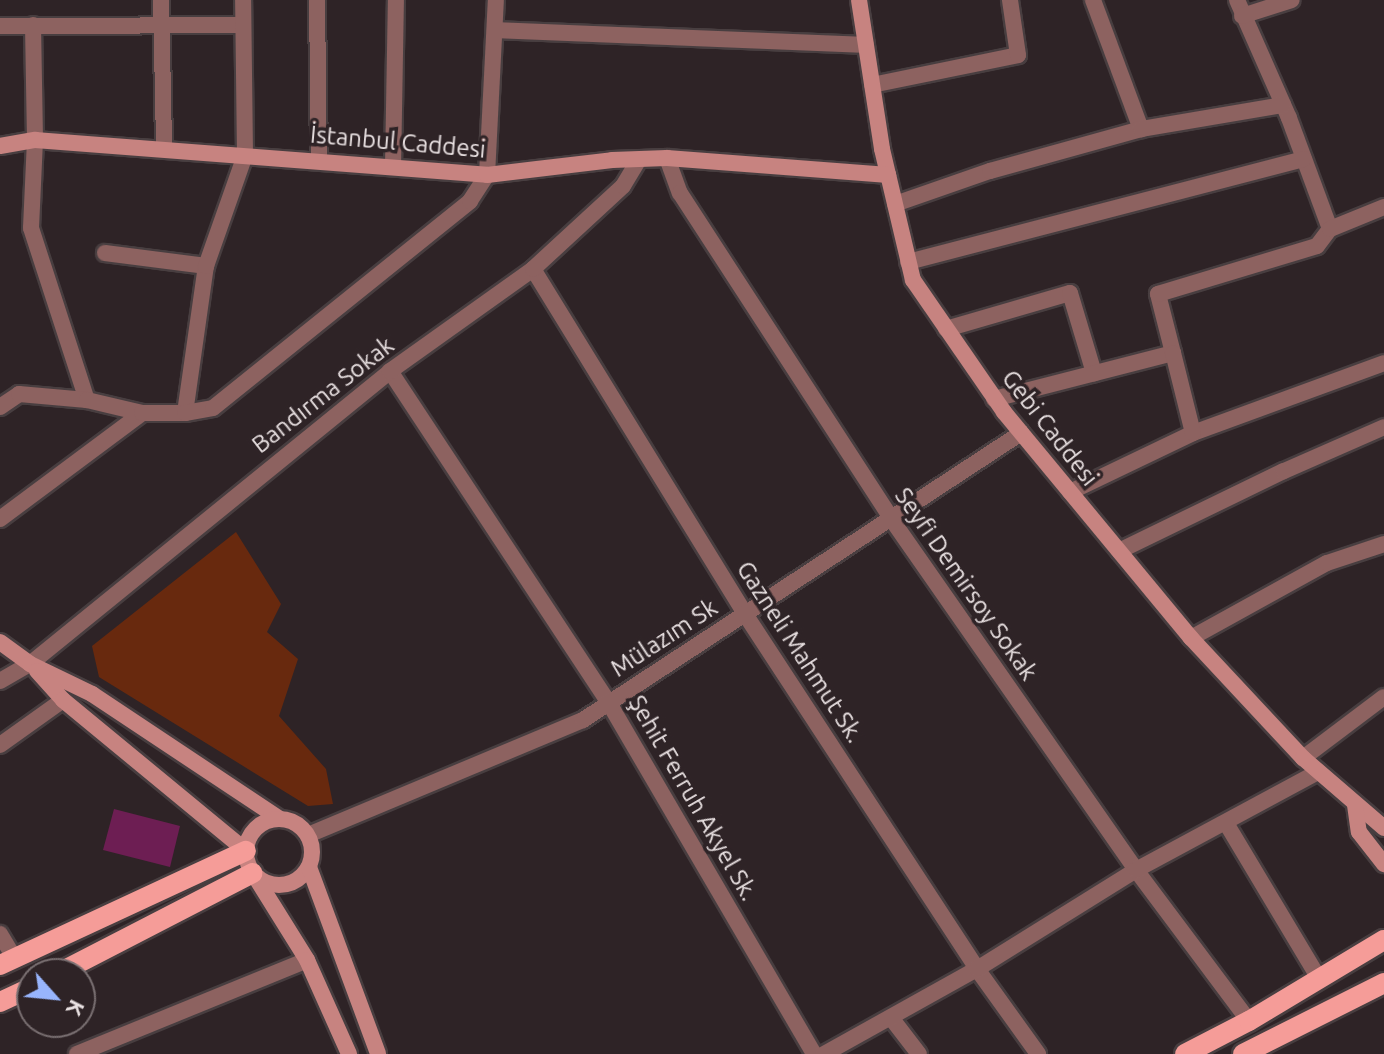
<!DOCTYPE html>
<meta charset="utf-8">
<style>
body{margin:0}
#map{position:relative;width:1384px;height:1054px;overflow:hidden;background:#2e2326;font-family:Ubuntu,sans-serif}
div>[style]{position:absolute}
.green>*{inset:0;background:#68290e}
.building>*{inset:0;background:#6d1e53}
.roads{filter:drop-shadow(2px 0 #483e40) drop-shadow(-2px 0 #483e40) drop-shadow(0 2px #483e40) drop-shadow(0 -2px #483e40)}
.minor>*{height:16px;margin:-8px;padding:0 8px;transform-origin:8px;border-radius:8px;background:#8d6260}
.tertiary>*{height:16px;margin:-8px;padding:0 8px;transform-origin:8px;border-radius:8px;background:#8d6260}
.secondary>*{height:16px;margin:-8px;padding:0 8px;transform-origin:8px;border-radius:8px;background:#c78380}
.secondary>.ring{margin:-8px;padding:0;box-sizing:content-box;background:none;border:16px solid #c78380;border-radius:50%}
.primary>*{height:20px;margin:-10px;padding:0 10px;transform-origin:10px;border-radius:10px;background:#f59c98}
span{translate:-50% -50%;white-space:nowrap;text-align:center;line-height:1.15;-webkit-text-stroke:7px #2e2326;paint-order:stroke}
.street-label{font-size:24px;color:#e9e1e2}
.north{position:absolute;left:16px;top:958px;width:80px;height:80px;box-sizing:border-box;background:#2e2326;border:2px solid #796f71;border-radius:50%;rotate:117deg;font-size:22px;font-weight:700;line-height:32px;text-align:center;color:#e9e1e2}
.north::after{content:'';display:block;margin:auto;width:28px;height:36px;background:#98b5fd;clip-path:polygon(50% 0,100% 100%,50% 72%,0 100%)}
</style>
<div id="map">
<div class="green">
<i style="clip-path:polygon(236px 532px,281px 604px,267px 632px,298px 659px,279px 716px,326px 769px,333px 804px,308px 806px,99px 677px,92px 646px)"></i>
</div>
<div class="building">
<i style="clip-path:polygon(114px 809px,180px 826px,170px 867px,103px 850px)"></i>
</div>
<div class="roads">
<div class="minor">
<i style="left:161px;top:0;width:149px;rotate:88.8deg"></i>
<i style="left:317px;top:0;width:160px;rotate:89.3deg"></i>
<i style="left:1093px;top:0;width:138px;rotate:69.6deg"></i>
<i style="left:1237px;top:0;width:129px;rotate:66.2deg"></i>
<i style="left:1289px;top:118px;width:118px;rotate:69.7deg"></i>
<i style="left:1242px;top:16px;width:52px;rotate:-17.7deg"></i>
<i style="left:33px;top:25px;width:115px;rotate:89deg"></i>
<i style="left:35px;top:140px;width:88px;rotate:92.6deg"></i>
<i style="left:31px;top:228px;width:181px;rotate:72deg"></i>
<i style="left:0;top:26px;width:243px;rotate:-0.2deg"></i>
<i style="left:495px;top:30px;width:371px;rotate:2.3deg"></i>
<i style="left:872px;top:85px;width:149px;rotate:-11.6deg"></i>
<i style="left:1018px;top:55px;width:56px;rotate:-98.3deg"></i>
<i style="left:667px;top:158px;width:37px;rotate:70deg"></i>
<i style="left:680px;top:193px;width:390px;rotate:57deg"></i>
<i style="left:892px;top:520px;width:427px;rotate:55.1deg"></i>
<i style="left:1136px;top:870px;width:189px;rotate:53.2deg"></i>
<i style="left:393px;top:167px;width:167px;rotate:-89deg"></i>
<i style="left:895px;top:204px;width:101px;rotate:-19.2deg"></i>
<i style="left:990px;top:171px;width:157px;rotate:-15.5deg"></i>
<i style="left:1141px;top:129px;width:144px;rotate:-9.6deg"></i>
<i style="left:105px;top:253px;width:102px;rotate:7.3deg"></i>
<i style="left:908px;top:262px;width:409px;rotate:-14.6deg"></i>
<i style="left:533px;top:269px;width:405px;rotate:58.4deg"></i>
<i style="left:745px;top:614px;width:424px;rotate:56.8deg"></i>
<i style="left:977px;top:969px;width:105px;rotate:54.3deg"></i>
<i style="left:946px;top:329px;width:129px;rotate:-16.2deg"></i>
<i style="left:1070px;top:293px;width:84px;rotate:73.3deg"></i>
<i style="left:390px;top:371px;width:398px;rotate:56.6deg"></i>
<i style="left:609px;top:703px;width:406px;rotate:59.7deg"></i>
<i style="left:994px;top:399px;width:185px;rotate:-14.4deg"></i>
<i style="left:1173px;top:353px;width:61px;rotate:-104.3deg"></i>
<i style="left:1158px;top:294px;width:166px;rotate:-16.8deg"></i>
<i style="left:1317px;top:246px;width:21px;rotate:-53deg"></i>
<i style="left:1330px;top:229px;width:58px;rotate:-22.2deg"></i>
<i style="left:0;top:407px;width:23px;rotate:-34deg"></i>
<i style="left:19px;top:394px;width:68px;rotate:5deg"></i>
<i style="left:87px;top:400px;width:57px;rotate:13.3deg"></i>
<i style="left:185px;top:413px;width:148px;rotate:-81.9deg"></i>
<i style="left:206px;top:266px;width:118px;rotate:-70.6deg"></i>
<i style="left:245px;top:155px;width:155px;rotate:-90.7deg"></i>
<i style="left:1193px;top:433px;width:203px;rotate:-20.1deg"></i>
<i style="left:1070px;top:492px;width:136px;rotate:-25.6deg"></i>
<i style="left:1193px;top:433px;width:82px;rotate:-104deg"></i>
<i style="left:0;top:519px;width:177px;rotate:-36.7deg"></i>
<i style="left:142px;top:413px;width:43px"></i>
<i style="left:185px;top:413px;width:28px;rotate:-10deg"></i>
<i style="left:213px;top:408px;width:330px;rotate:-38.8deg"></i>
<i style="left:470px;top:201px;width:31px;rotate:-57deg"></i>
<i style="left:487px;top:175px;width:175px;rotate:-87.1deg"></i>
<i style="left:1119px;top:551px;width:183px;rotate:-25.9deg"></i>
<i style="left:1284px;top:471px;width:109px;rotate:-23.7deg"></i>
<i style="left:1191px;top:638px;width:155px;rotate:-28.9deg"></i>
<i style="left:1327px;top:563px;width:60px;rotate:-18.4deg"></i>
<i style="left:0;top:681px;width:34px;rotate:-30deg"></i>
<i style="left:30px;top:664px;width:464px;rotate:-39.1deg"></i>
<i style="left:390px;top:371px;width:176px;rotate:-35.5deg"></i>
<i style="left:533px;top:269px;width:122px;rotate:-42.7deg"></i>
<i style="left:623px;top:186px;width:31px;rotate:-59deg"></i>
<i style="left:0;top:745px;width:77px;rotate:-35.5deg"></i>
<i style="left:1303px;top:758px;width:101px;rotate:-37deg"></i>
<i style="left:1226px;top:823px;width:183px;rotate:59.1deg"></i>
<i style="left:0;top:934px;width:27px;rotate:59deg"></i>
<i style="left:892px;top:1019px;width:44px;rotate:52.4deg"></i>
<i style="left:77px;top:1054px;width:248px;rotate:-22.2deg"></i>
<i style="left:824px;top:1054px;width:175px;rotate:-29.1deg"></i>
<i style="left:977px;top:969px;width:187px;rotate:-31.9deg"></i>
<i style="left:1136px;top:870px;width:207px;rotate:-28.3deg"></i>
</div>
<div class="tertiary">
<i style="left:308px;top:835px;width:298px;rotate:-22.7deg"></i>
<i style="left:583px;top:720px;width:524px;rotate:-33.23deg"></i>
</div>
<div class="secondary">
<i style="left:859px;top:0;width:151px;rotate:81.2deg"></i>
<i style="left:882px;top:149px;width:135px;rotate:76.7deg"></i>
<i style="left:913px;top:280px;width:160px;rotate:55.4deg"></i>
<i style="left:1004px;top:412px;width:293px;rotate:50.4deg"></i>
<i style="left:1191px;top:638px;width:164px;rotate:47deg"></i>
<i style="left:1303px;top:758px;width:107px;rotate:40.8deg"></i>
<i style="left:0;top:146px;width:36px;rotate:-10deg"></i>
<i style="left:35px;top:140px;width:453px;rotate:4.4deg"></i>
<i style="left:487px;top:175px;width:126px;rotate:-6.8deg"></i>
<i style="left:612px;top:160px;width:55px;rotate:-2.1deg"></i>
<i style="left:667px;top:158px;width:222px;rotate:4.4deg"></i>
<i style="left:0;top:642px;width:37px;rotate:36deg"></i>
<i style="left:30px;top:664px;width:69px;rotate:25.8deg"></i>
<i style="left:92px;top:694px;width:226px;rotate:33.6deg"></i>
<i style="left:37px;top:671px;width:39px;rotate:48deg"></i>
<i style="left:63px;top:700px;width:237px;rotate:39.5deg"></i>
<i style="left:1355px;top:805px;width:27px;rotate:82deg"></i>
<i style="left:1359px;top:832px;width:41px;rotate:52deg"></i>
<i class="ring" style="left:246px;top:819px;width:50px;height:50px"></i>
<i style="left:309px;top:867px;width:199px;rotate:69.7deg"></i>
<i style="left:256px;top:878px;width:97px;rotate:58.1deg"></i>
<i style="left:307px;top:960px;width:103px;rotate:65.9deg"></i>
</div>
<div class="primary">
<i style="left:0;top:965px;width:271px;rotate:-24.9deg"></i>
<i style="left:57px;top:974px;width:220px;rotate:-27.3deg"></i>
<i style="left:0;top:1002px;width:35px;rotate:-25deg"></i>
<i style="left:1185px;top:1054px;width:72px;rotate:-27.3deg"></i>
<i style="left:1249px;top:1021px;width:157px;rotate:-31deg"></i>
<i style="left:1243px;top:1054px;width:158px;rotate:-26.7deg"></i>
</div>
</div>
<div class="street-label">
<span style="left:398px;top:142px;rotate:5deg">İstanbul Caddesi</span>
<span style="left:323px;top:395px;rotate:-38deg">Bandırma Sokak</span>
<span style="left:1050px;top:428px;rotate:52deg">Gebi Caddesi</span>
<span style="left:966px;top:584px;rotate:55deg">Seyfi Demirsoy Sokak</span>
<span style="left:664px;top:638px;rotate:-33deg">Mülazım Sk</span>
<span style="left:800px;top:652px;rotate:57deg">Gazneli Mahmut Sk.</span>
<span style="left:693px;top:798px;rotate:60deg">Şehit Ferruh Akyel Sk.</span>
</div>
<div class="north">K</div>
</div>
